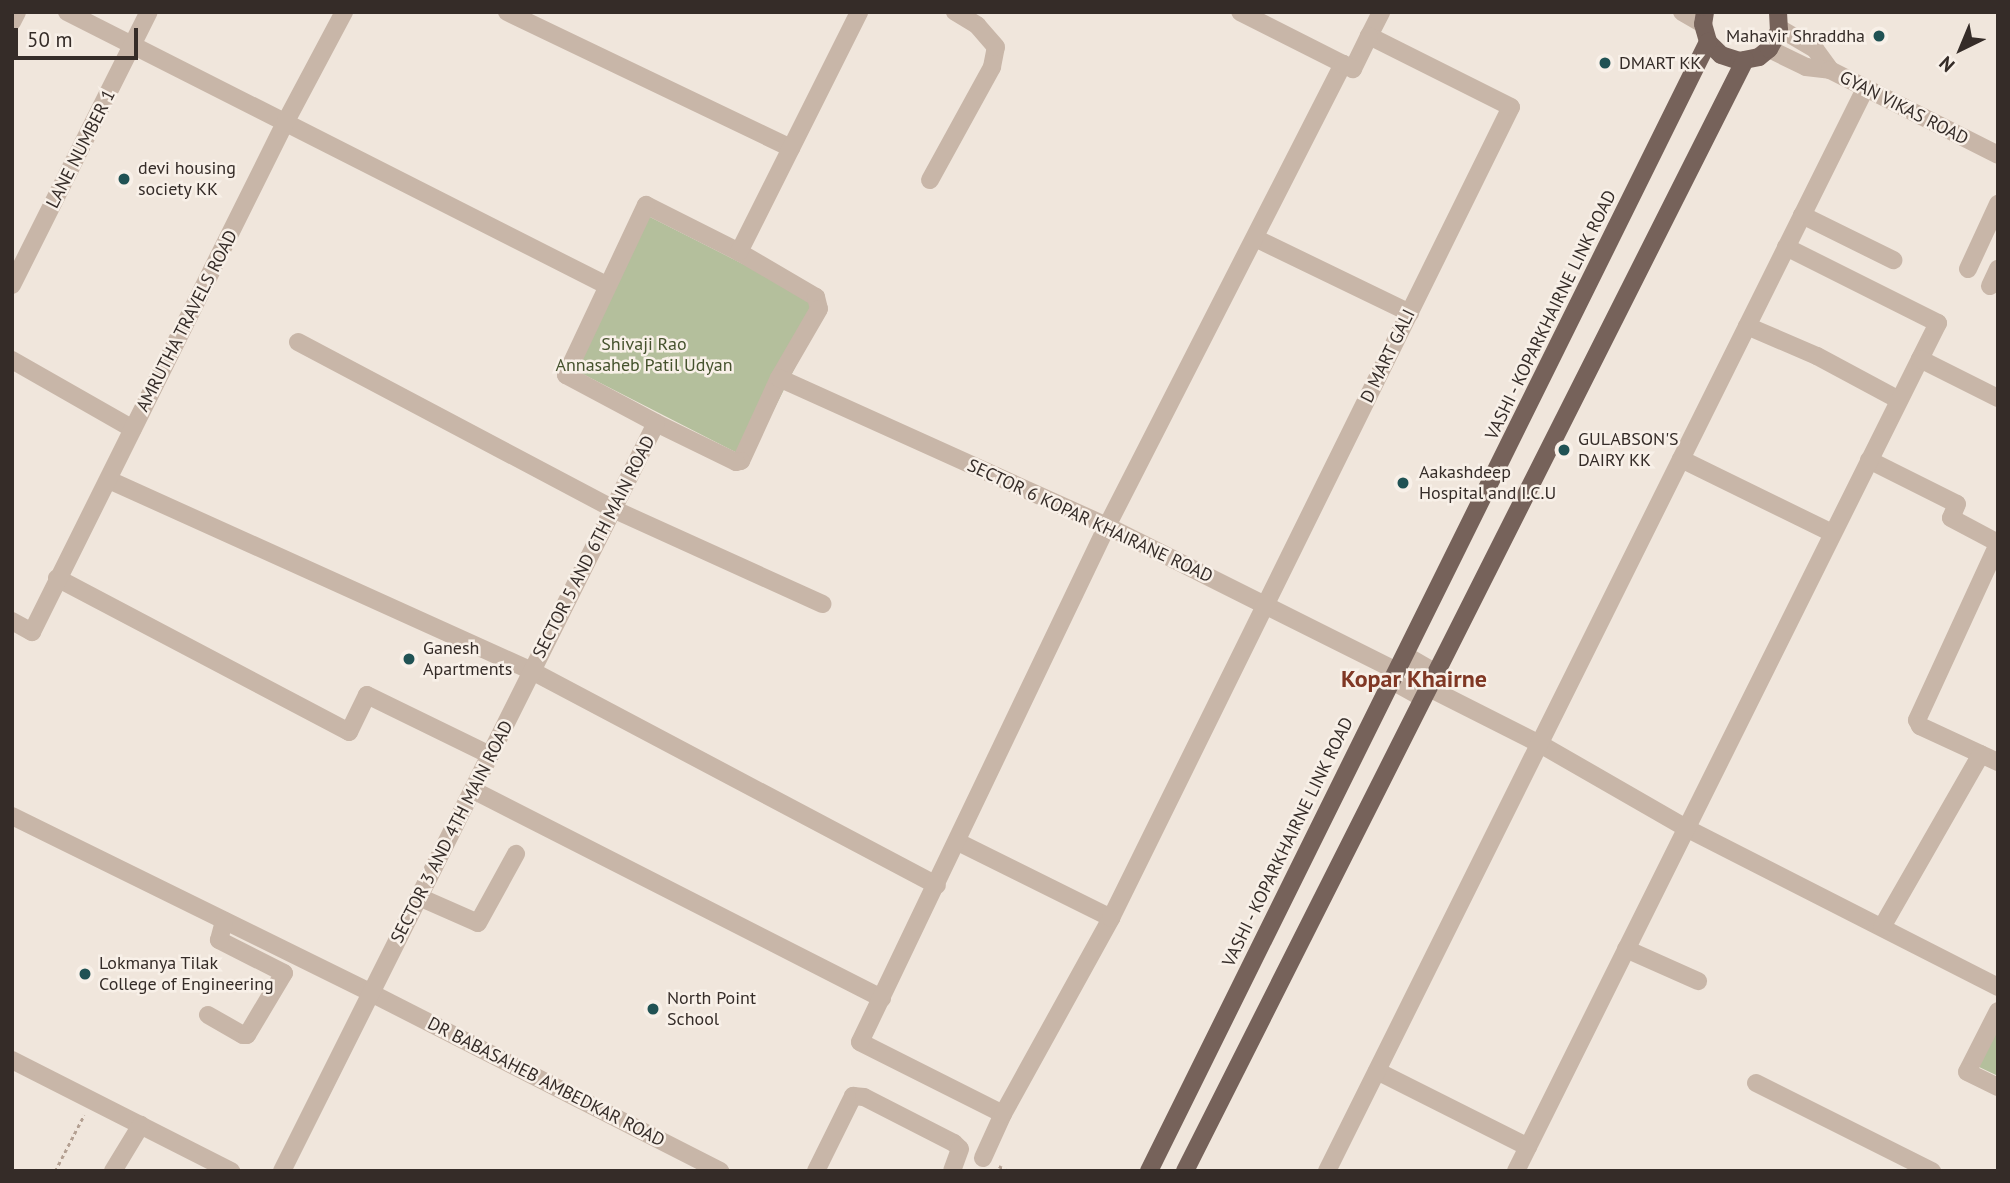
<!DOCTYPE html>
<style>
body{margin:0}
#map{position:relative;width:2010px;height:1183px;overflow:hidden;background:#f0e6dc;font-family:"PT Sans",sans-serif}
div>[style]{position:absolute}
.green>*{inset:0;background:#b4bf9c}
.path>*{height:2.5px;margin-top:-1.25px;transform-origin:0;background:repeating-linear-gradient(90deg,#b4a092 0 3.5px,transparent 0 7px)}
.minor>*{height:18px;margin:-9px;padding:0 9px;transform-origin:9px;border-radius:9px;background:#c8b6a8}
.major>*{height:18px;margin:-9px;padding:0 9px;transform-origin:9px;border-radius:9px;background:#76625a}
.dots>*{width:19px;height:19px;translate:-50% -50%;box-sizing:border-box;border:4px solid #f8f0e8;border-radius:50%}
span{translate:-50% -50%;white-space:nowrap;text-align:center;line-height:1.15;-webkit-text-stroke:5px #f8f0e8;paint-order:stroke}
.poi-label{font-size:18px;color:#352c28}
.right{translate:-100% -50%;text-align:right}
.left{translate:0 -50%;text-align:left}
.street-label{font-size:18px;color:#352c28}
.park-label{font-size:18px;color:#45522d}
.district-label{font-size:24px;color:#803825;font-weight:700}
.frame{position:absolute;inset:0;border:14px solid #352c28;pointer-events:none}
.north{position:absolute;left:1926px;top:14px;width:70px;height:70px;-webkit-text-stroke:5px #f8f0e8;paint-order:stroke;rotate:223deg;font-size:19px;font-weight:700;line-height:28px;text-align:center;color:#352c28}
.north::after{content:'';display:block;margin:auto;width:24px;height:32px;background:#352c28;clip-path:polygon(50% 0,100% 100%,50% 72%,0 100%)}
.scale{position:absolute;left:14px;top:28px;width:124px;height:32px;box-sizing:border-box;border:4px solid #352c28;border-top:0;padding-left:9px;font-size:21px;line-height:24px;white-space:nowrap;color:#352c28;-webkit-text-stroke:5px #f8f0e8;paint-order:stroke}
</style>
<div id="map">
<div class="green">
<i style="clip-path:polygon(648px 216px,826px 306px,749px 459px,571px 368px)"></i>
<i style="clip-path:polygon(1998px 1025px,1998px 1076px,1977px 1066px)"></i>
</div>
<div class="path">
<i style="left:999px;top:1166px;width:10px;rotate:29deg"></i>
<i style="left:55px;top:1171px;width:63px;rotate:-62.6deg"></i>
</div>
<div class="minor">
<i style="left:67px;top:12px;width:604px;rotate:26.86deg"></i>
<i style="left:507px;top:12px;width:315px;rotate:25.6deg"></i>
<i style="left:1682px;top:12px;width:24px;rotate:30deg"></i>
<i style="left:12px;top:22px;width:11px;rotate:-63deg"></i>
<i style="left:1779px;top:28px;width:42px;rotate:30.3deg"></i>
<i style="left:1815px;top:49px;width:26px;rotate:54deg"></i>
<i style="left:1369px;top:36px;width:27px;rotate:-63deg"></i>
<i style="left:1769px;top:49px;width:41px;rotate:25.9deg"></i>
<i style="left:1806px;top:67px;width:24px;rotate:7deg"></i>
<i style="left:1830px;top:70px;width:188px;rotate:26.8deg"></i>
<i style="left:930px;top:180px;width:129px;rotate:-61.2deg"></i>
<i style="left:992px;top:67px;width:20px;rotate:-79deg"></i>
<i style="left:996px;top:47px;width:29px;rotate:-131deg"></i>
<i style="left:977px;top:25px;width:26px;rotate:-149deg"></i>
<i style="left:646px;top:205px;width:104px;rotate:26.8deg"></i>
<i style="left:739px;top:252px;width:89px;rotate:30.3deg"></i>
<i style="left:816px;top:297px;width:12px;rotate:76deg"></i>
<i style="left:819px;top:309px;width:80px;rotate:120.1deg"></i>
<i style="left:779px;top:378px;width:91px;rotate:114.6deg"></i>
<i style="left:741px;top:461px;width:5px;rotate:169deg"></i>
<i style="left:736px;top:462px;width:89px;rotate:-154deg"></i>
<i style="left:656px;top:423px;width:102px;rotate:-151.9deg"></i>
<i style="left:566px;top:375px;width:188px;rotate:-64.8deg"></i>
<i style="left:1802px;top:215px;width:102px;rotate:26.3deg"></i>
<i style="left:1257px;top:239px;width:170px;rotate:25.8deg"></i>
<i style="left:1786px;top:247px;width:170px;rotate:26.6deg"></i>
<i style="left:1938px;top:323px;width:40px;rotate:116.6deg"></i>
<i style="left:739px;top:252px;width:268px;rotate:-63.4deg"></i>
<i style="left:1968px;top:269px;width:72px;rotate:-65.2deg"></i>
<i style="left:12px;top:285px;width:305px;rotate:-63.4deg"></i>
<i style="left:1990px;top:286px;width:19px;rotate:-65deg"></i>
<i style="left:1747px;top:326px;width:76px;rotate:23.2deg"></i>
<i style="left:1817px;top:356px;width:93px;rotate:28.2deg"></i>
<i style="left:298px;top:342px;width:357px;rotate:27.9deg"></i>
<i style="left:613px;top:509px;width:230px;rotate:24.4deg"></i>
<i style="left:12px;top:360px;width:139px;rotate:29.7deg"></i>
<i style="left:779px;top:378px;width:360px;rotate:24.3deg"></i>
<i style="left:1107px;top:526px;width:324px;rotate:26.6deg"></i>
<i style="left:1681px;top:459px;width:168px;rotate:26.1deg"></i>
<i style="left:1869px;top:460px;width:98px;rotate:26.6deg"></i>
<i style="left:1957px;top:504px;width:15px;rotate:113deg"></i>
<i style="left:1951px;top:518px;width:53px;rotate:28deg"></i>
<i style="left:109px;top:480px;width:464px;rotate:24.3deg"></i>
<i style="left:532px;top:671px;width:458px;rotate:27.9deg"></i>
<i style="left:1998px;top:544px;width:194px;rotate:114.7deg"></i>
<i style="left:1917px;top:720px;width:7px;rotate:63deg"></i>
<i style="left:1920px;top:726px;width:86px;rotate:24.8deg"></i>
<i style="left:57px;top:578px;width:330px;rotate:27.8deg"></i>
<i style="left:349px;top:732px;width:41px;rotate:-64.1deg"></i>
<i style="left:367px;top:695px;width:137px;rotate:26deg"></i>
<i style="left:12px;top:621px;width:23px;rotate:29deg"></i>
<i style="left:32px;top:632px;width:568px;rotate:-63.57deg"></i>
<i style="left:285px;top:123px;width:126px;rotate:-62deg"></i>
<i style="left:1405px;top:655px;width:36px;rotate:30deg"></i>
<i style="left:1392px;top:681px;width:35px;rotate:29deg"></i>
<i style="left:1429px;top:688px;width:124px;rotate:26.8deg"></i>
<i style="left:1540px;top:744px;width:171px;rotate:29.9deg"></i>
<i style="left:1688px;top:829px;width:348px;rotate:27deg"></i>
<i style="left:473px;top:790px;width:459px;rotate:27deg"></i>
<i style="left:12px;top:816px;width:400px;rotate:26.2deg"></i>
<i style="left:371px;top:993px;width:392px;rotate:27deg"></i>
<i style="left:958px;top:842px;width:171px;rotate:26.4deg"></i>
<i style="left:419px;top:897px;width:64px;rotate:23.8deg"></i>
<i style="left:478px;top:923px;width:79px;rotate:-61.2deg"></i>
<i style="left:1882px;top:927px;width:199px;rotate:-60.2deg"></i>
<i style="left:1626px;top:949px;width:79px;rotate:24deg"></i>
<i style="left:1998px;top:1011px;width:68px;rotate:116.9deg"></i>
<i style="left:1967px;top:1072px;width:34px;rotate:26deg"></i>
<i style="left:208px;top:1015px;width:40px;rotate:29.7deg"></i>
<i style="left:243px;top:1035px;width:4px"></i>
<i style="left:247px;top:1035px;width:72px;rotate:-59.2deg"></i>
<i style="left:284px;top:973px;width:73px;rotate:-153.1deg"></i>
<i style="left:219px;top:940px;width:20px;rotate:-75deg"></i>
<i style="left:12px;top:1060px;width:246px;rotate:26.9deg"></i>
<i style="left:1377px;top:1071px;width:169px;rotate:26.7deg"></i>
<i style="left:1756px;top:1083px;width:197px;rotate:26.6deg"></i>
<i style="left:1003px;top:1114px;width:160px;rotate:-153.3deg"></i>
<i style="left:860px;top:1042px;width:572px;rotate:-64.42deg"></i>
<i style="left:1107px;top:526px;width:519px;rotate:-62.94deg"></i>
<i style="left:1343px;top:64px;width:115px;rotate:-153.2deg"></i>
<i style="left:983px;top:1158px;width:48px;rotate:-65.6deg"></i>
<i style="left:1003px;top:1114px;width:224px;rotate:-61.1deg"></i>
<i style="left:1111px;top:918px;width:904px;rotate:-63.75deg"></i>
<i style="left:1511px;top:107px;width:159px;rotate:-153.4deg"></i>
<i style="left:1369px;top:36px;width:37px;rotate:116deg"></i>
<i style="left:1353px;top:69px;width:11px;rotate:-153deg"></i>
<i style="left:113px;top:1171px;width:54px;rotate:-58.7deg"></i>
<i style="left:282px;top:1171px;width:836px;rotate:-63.43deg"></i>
<i style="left:816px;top:1171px;width:84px;rotate:-63.7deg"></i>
<i style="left:853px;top:1096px;width:11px;rotate:5deg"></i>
<i style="left:864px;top:1097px;width:101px;rotate:27.1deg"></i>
<i style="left:954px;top:1143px;width:8px;rotate:45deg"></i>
<i style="left:960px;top:1149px;width:23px;rotate:110deg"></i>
<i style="left:1327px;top:1171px;width:1208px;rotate:-63.56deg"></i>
<i style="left:1516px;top:1171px;width:907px;rotate:-63.55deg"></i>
<i style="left:1920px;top:359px;width:87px;rotate:26.6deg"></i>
</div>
<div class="major">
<i style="left:1705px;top:12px;width:12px;rotate:99deg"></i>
<i style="left:1703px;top:24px;width:19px;rotate:74deg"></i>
<i style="left:1708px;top:42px;width:18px;rotate:45deg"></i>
<i style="left:1721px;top:55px;width:19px;rotate:18deg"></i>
<i style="left:1739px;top:61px;width:20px;rotate:-11deg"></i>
<i style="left:1759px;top:57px;width:13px;rotate:-39deg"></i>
<i style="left:1769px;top:49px;width:21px;rotate:-61deg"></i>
<i style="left:1779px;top:31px;width:19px;rotate:-93deg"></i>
<i style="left:1149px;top:1171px;width:1260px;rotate:-63.66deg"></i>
<i style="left:1185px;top:1171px;width:1244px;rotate:-63.25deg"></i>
</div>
<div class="dots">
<i style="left:1879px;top:36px;background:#205254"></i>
<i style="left:1605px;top:63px;background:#205254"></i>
<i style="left:124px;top:179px;background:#205254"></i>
<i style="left:1564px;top:450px;background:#205254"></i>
<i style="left:1403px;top:483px;background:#205254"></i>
<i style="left:409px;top:659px;background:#205254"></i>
<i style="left:85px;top:974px;background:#205254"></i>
<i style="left:653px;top:1009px;background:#205254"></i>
</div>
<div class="poi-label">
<span class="right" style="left:1865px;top:36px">Mahavir Shraddha</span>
<span class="left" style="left:1619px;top:63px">DMART KK</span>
<span class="left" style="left:138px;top:179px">devi housing<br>society KK</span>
<span class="left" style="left:1578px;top:450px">GULABSON'S<br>DAIRY KK</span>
<span class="left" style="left:1419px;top:483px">Aakashdeep<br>Hospital and I.C.U</span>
<span class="left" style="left:423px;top:659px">Ganesh<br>Apartments</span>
<span class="left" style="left:99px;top:974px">Lokmanya Tilak<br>College of Engineering</span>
<span class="left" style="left:667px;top:1009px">North Point<br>School</span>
</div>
<div class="street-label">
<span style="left:1904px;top:108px;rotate:27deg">GYAN VIKAS ROAD</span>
<span style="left:81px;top:149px;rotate:-63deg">LANE NUMBER 1</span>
<span style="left:1551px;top:315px;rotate:-64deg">VASHI - KOPARKHAIRNE LINK ROAD</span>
<span style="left:187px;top:321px;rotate:-63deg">AMRUTHA TRAVELS ROAD</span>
<span style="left:1388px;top:356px;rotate:-64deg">D MART GALI</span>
<span style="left:1090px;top:521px;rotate:25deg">SECTOR 6 KOPAR KHAIRANE ROAD</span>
<span style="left:594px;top:547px;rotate:-63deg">SECTOR 5 AND 6TH MAIN ROAD</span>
<span style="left:452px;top:832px;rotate:-63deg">SECTOR 3 AND 4TH MAIN ROAD</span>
<span style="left:1288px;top:842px;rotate:-64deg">VASHI - KOPARKHAIRNE LINK ROAD</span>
<span style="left:546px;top:1082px;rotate:27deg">DR BABASAHEB AMBEDKAR ROAD</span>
</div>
<div class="park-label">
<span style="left:644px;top:355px">Shivaji Rao<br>Annasaheb Patil Udyan</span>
</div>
<div class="district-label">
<span style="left:1414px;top:679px">Kopar Khairne</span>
</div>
<div class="frame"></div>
<div class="north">N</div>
<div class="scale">50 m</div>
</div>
